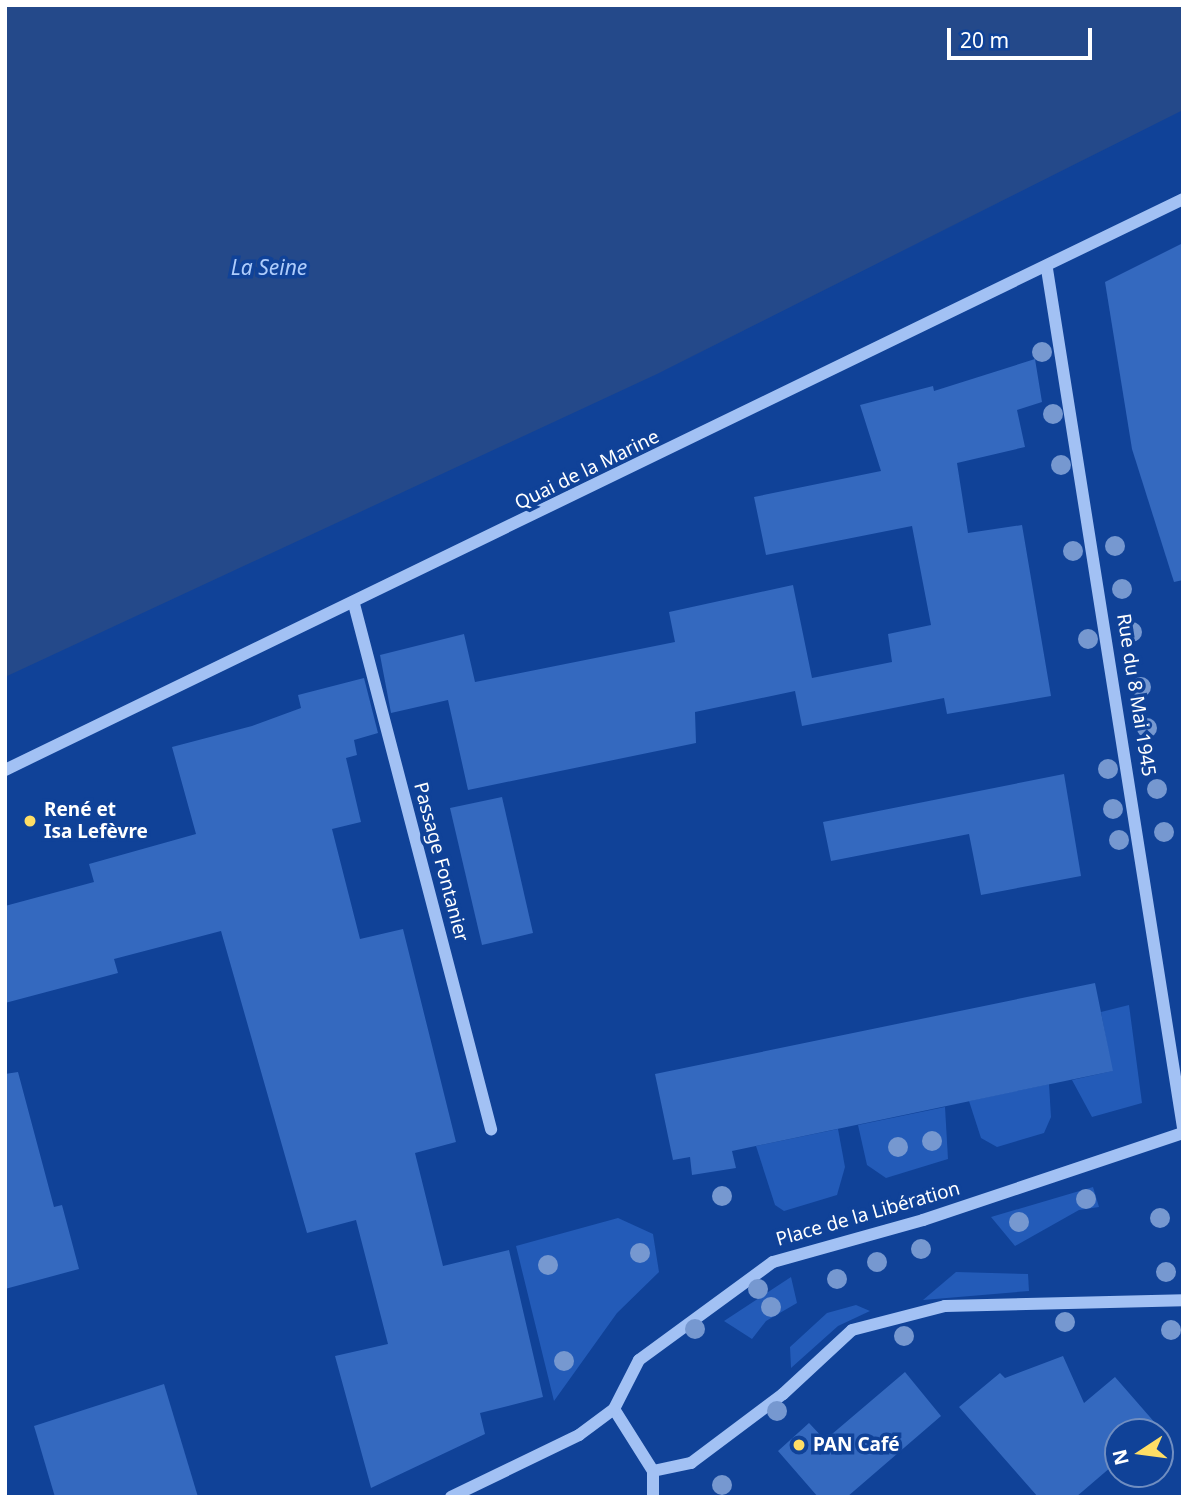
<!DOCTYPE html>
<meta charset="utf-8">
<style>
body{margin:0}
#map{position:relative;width:1188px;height:1502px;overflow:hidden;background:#104298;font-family:"Noto Sans",sans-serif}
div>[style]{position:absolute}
.green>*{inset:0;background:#235bb8}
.water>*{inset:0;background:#24498a}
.building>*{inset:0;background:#3469bf}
.minor>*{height:12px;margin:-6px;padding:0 6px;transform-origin:6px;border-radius:6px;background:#a2c1f4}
.trees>*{width:20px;height:20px;margin:-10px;border-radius:50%;background:#7698d0}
.dots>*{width:19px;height:19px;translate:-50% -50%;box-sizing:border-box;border:4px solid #104298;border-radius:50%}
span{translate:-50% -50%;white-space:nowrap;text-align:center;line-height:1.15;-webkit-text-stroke:7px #104298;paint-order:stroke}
.street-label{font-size:19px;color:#fff}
.poi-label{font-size:19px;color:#fff;font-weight:700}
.left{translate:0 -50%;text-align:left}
.water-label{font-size:21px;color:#aeccfb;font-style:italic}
.frame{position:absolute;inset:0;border:7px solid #fff;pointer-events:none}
.north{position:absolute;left:1104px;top:1418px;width:70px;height:70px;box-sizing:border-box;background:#104298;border:2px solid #708ec1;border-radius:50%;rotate:257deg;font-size:19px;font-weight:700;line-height:28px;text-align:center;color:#fff}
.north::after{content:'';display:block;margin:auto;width:24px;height:32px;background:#ffde65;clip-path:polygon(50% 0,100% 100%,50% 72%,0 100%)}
.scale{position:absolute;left:947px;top:28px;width:145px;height:32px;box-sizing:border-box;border:4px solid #fff;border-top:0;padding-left:9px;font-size:21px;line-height:24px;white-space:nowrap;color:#fff;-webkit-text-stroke:5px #104298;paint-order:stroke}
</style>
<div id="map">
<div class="green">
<i style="clip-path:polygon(1129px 1005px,1142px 1103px,1092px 1117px,1072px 1080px,1112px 1071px,1101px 1012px)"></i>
<i style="clip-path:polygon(1049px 1084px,1051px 1117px,1044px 1133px,997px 1147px,981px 1138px,969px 1101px)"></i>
<i style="clip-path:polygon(945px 1107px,948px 1159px,886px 1178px,867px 1165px,858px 1125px)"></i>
<i style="clip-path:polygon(838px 1129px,845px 1167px,837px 1195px,784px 1211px,775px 1205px,756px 1146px)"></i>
<i style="clip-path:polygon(1093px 1187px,1099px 1207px,1079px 1210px,1015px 1246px,991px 1217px)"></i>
<i style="clip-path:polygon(618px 1218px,653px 1234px,659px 1272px,617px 1313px,554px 1401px,516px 1246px)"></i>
<i style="clip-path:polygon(956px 1272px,1028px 1274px,1029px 1291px,923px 1300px)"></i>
<i style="clip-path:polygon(791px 1277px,797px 1303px,766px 1321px,752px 1339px,724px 1321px)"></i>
<i style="clip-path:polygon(856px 1305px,870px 1311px,838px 1326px,791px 1368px,790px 1347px,827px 1313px)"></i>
</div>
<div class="water">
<i style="clip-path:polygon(5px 5px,1183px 5px,1183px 110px,657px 374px,5px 677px)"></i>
</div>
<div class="building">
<i style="clip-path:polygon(1183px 243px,1183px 580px,1174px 582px,1132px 449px,1105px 282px)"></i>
<i style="clip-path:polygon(1035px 359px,1042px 402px,1017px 410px,1025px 447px,957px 463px,968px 533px,1022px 525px,1051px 696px,947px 714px,944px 698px,802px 726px,795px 691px,695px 712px,696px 743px,468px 790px,448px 700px,391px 713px,380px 655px,464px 634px,475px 682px,675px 642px,669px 612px,793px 585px,812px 678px,892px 662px,888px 634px,931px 625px,912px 526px,766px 555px,754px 497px,881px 471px,860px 405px,933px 386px,934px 391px)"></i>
<i style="clip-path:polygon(364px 678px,378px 733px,354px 740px,357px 755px,346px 758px,361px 822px,332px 829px,360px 939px,403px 929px,456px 1142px,415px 1153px,443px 1266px,509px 1250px,543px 1397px,480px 1413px,485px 1434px,371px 1488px,335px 1356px,388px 1344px,356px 1220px,307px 1233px,221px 931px,114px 959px,118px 973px,5px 1003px,5px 906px,94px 882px,89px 864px,196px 834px,172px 747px,252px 726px,301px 708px,298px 695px)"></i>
<i style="clip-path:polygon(1064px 774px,1081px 876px,981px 895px,969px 834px,831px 861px,823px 822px)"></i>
<i style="clip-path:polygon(502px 797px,533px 933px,482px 945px,450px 808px)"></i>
<i style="clip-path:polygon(1095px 983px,1113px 1071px,732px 1151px,736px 1168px,692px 1175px,690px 1157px,673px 1160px,655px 1074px)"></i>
<i style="clip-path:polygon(18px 1072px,54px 1207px,62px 1205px,79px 1269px,5px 1289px,5px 1074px)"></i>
<i style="clip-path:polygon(1063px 1356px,1084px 1403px,1115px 1377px,1163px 1432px,1118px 1432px,1118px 1461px,1076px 1497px,1038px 1497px,959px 1407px,1000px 1373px,1005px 1378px)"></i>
<i style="clip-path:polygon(905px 1372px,941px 1416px,847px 1497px,818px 1497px,778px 1451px,809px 1423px,825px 1440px)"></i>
<i style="clip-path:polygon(164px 1384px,198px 1497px,55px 1497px,34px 1426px)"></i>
</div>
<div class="minor">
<i style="left:1047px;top:269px;width:870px;rotate:81deg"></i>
<i style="left:354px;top:604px;width:543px;rotate:75.37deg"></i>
<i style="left:5px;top:770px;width:1309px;rotate:-25.86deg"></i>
<i style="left:614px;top:1409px;width:73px;rotate:57.8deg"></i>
<i style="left:653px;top:1471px;width:26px;rotate:90deg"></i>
<i style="left:653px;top:1471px;width:39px;rotate:-12deg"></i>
<i style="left:691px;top:1463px;width:115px;rotate:-36.9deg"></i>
<i style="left:783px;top:1394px;width:94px;rotate:-42.8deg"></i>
<i style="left:852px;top:1330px;width:96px;rotate:-14.5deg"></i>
<i style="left:945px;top:1306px;width:238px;rotate:-1.4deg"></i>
<i style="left:451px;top:1497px;width:142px;rotate:-25.8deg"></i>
<i style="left:579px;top:1435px;width:44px;rotate:-36.6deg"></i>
<i style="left:614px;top:1409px;width:55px;rotate:-63deg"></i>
<i style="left:639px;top:1360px;width:166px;rotate:-36.2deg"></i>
<i style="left:773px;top:1262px;width:156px;rotate:-15.6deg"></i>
<i style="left:923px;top:1220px;width:274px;rotate:-18.5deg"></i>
</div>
<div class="trees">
<i style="left:1042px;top:352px"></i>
<i style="left:1053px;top:414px"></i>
<i style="left:1061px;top:465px"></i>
<i style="left:1115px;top:546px"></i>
<i style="left:1073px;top:551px"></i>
<i style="left:1122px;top:589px"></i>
<i style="left:1132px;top:632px"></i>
<i style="left:1088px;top:639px"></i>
<i style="left:1141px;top:687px"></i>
<i style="left:1147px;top:728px"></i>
<i style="left:1108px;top:769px"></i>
<i style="left:1157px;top:789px"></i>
<i style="left:1113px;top:809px"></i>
<i style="left:1164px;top:832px"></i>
<i style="left:1119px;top:840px"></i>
<i style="left:932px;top:1141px"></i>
<i style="left:898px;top:1147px"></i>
<i style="left:722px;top:1196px"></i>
<i style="left:1086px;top:1199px"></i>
<i style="left:1160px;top:1218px"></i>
<i style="left:1019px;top:1222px"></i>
<i style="left:921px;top:1249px"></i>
<i style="left:640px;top:1253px"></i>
<i style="left:877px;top:1262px"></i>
<i style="left:548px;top:1265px"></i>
<i style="left:1166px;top:1272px"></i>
<i style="left:837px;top:1279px"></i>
<i style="left:758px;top:1289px"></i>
<i style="left:771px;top:1307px"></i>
<i style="left:1065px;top:1322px"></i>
<i style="left:695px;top:1329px"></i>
<i style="left:1171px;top:1330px"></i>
<i style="left:904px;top:1336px"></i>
<i style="left:564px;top:1361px"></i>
<i style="left:777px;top:1411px"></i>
<i style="left:722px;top:1485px"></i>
</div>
<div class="dots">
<i style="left:30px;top:821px;background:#ffde65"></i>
<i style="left:799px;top:1445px;background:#ffde65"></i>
</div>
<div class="street-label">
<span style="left:587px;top:470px;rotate:-26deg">Quai de la Marine</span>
<span style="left:1136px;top:695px;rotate:81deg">Rue du 8 Mai 1945</span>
<span style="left:441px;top:862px;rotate:75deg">Passage Fontanier</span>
<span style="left:868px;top:1214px;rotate:-16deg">Place de la Libération</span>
</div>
<div class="poi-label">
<span class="left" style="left:44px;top:821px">René et<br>Isa Lefèvre</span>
<span class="left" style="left:813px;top:1445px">PAN Café</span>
</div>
<div class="water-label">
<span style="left:269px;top:267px">La Seine</span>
</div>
<div class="frame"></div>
<div class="north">N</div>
<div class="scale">20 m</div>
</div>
